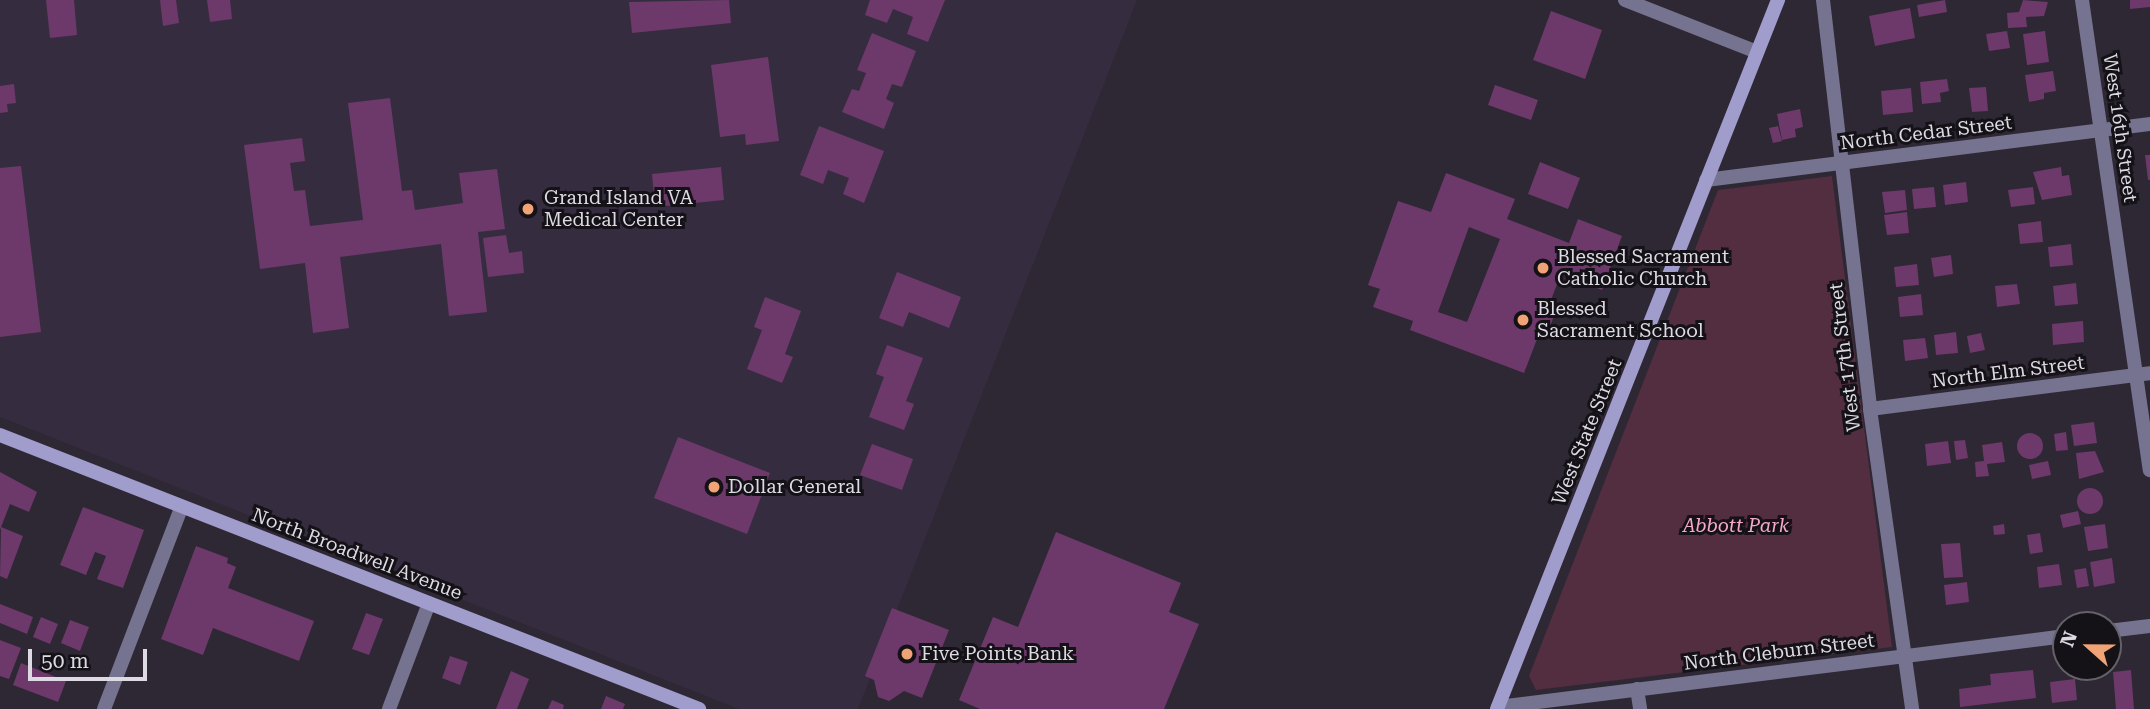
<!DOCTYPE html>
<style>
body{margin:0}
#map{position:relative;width:2150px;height:709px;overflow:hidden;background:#2e2734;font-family:"Roboto Serif",serif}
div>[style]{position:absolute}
.built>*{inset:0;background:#362c3f}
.green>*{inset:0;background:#532d40}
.building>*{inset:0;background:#6c396a}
.round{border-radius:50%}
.street>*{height:14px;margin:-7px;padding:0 7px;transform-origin:7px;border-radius:7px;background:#757390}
.secondary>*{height:14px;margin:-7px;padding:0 7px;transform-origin:7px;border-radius:7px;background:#a09ccb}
.dots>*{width:19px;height:19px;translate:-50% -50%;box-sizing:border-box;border:4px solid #141117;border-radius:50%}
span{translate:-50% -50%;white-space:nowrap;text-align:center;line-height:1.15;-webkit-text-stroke:6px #141117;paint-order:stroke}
.street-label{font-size:19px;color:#dedae3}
.poi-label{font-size:19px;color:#dedae3}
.left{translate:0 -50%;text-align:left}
.park-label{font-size:19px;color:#f6a7cd;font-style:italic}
.north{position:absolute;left:2052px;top:611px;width:70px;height:70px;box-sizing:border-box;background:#141117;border:2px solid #656169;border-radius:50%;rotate:291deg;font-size:19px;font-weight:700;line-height:28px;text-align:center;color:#dedae3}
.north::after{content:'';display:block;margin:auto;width:24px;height:32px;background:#efa377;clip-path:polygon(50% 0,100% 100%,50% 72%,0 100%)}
.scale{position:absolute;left:28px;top:649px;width:119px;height:32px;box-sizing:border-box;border:4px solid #dedae3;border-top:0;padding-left:9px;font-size:21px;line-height:24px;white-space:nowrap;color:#dedae3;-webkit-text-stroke:5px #141117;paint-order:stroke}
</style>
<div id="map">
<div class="built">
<i style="clip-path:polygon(0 0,1137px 0,858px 709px,739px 709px,0 417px)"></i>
</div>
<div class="green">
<i style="clip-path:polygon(1832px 176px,1892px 647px,1536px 690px,1529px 676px,1718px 190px)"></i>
</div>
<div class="building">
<i style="clip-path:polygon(46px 0,74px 0,77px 35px,50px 38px)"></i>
<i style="clip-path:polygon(160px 0,176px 0,179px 23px,163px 26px)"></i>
<i style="clip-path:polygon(207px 0,230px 0,232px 19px,210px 22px)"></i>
<i style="clip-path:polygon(729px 0,731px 23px,632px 33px,629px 2px)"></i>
<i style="clip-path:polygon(870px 0,945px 0,928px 42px,907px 34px,913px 17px,893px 9px,887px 23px,865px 15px)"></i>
<i style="clip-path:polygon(1945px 0,1947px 12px,1919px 17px,1917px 5px)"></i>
<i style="clip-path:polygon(2023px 0,2048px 2px,2044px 16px,2026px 17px,2027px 27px,2008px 28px,2007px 13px,2019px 12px)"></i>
<i style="clip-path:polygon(2130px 0,2150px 0,2150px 7px,2130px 9px)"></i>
<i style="clip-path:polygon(1910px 8px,1915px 38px,1875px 46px,1869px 16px)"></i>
<i style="clip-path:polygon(1551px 11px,1602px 30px,1585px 79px,1533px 60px)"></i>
<i style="clip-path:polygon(2007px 31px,2010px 48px,1989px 51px,1986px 34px)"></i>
<i style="clip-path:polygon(2045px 31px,2049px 62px,2027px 65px,2023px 34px)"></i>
<i style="clip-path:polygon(872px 33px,916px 51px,902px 87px,892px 84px,886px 99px,894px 103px,884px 129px,842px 112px,852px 89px,859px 91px,866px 73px,857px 70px)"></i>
<i style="clip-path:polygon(768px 57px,779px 141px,746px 145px,745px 134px,720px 137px,711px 65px)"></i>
<i style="clip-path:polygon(2053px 71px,2056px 91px,2044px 93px,2044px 99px,2029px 102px,2025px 75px)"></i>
<i style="clip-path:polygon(1947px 79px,1949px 91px,1940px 93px,1941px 102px,1922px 104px,1920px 82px)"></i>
<i style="clip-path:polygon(14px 84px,16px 103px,7px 104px,8px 112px,0 113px,0 86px)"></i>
<i style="clip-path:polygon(1495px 85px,1538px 100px,1531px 120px,1488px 105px)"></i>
<i style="clip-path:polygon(1986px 87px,1988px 111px,1972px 112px,1969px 88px)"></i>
<i style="clip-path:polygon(1911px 88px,1913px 112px,1883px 115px,1881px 91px)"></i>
<i style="clip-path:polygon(390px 98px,402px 191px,412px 190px,415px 210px,463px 203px,459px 173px,497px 169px,505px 229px,478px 232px,487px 312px,449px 316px,441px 244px,340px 257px,349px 328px,313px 333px,305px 263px,260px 269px,244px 145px,302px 138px,305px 161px,290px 163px,294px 191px,305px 190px,310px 226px,363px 220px,348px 103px)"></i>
<i style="clip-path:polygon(1800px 109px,1803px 127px,1795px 129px,1796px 137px,1782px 140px,1777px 114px)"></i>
<i style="clip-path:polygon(819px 126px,884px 151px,864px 203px,843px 194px,849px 178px,828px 170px,823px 184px,800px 175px)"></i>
<i style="clip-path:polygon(1778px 126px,1782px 141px,1773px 143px,1769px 128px)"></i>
<i style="clip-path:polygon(2145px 155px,2150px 155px,2150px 180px,2148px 180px)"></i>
<i style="clip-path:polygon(1540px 162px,1580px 178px,1568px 209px,1528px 194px)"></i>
<i style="clip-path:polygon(21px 166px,41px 332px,0 337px,0 168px)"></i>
<i style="clip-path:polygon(721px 167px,724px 200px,655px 207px,652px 174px)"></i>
<i style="clip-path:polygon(2061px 167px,2062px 176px,2069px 175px,2072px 195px,2042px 200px,2033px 172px)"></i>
<i style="clip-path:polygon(evenodd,1446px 173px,1515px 199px,1507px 219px,1569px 243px,1578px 219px,1622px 236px,1602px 290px,1561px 274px,1549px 305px,1557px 308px,1546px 337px,1539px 334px,1524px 373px,1410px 330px,1413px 321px,1373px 307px,1380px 289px,1368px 285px,1398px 201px,1431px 212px,1446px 173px,1469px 227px,1500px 239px,1467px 322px,1438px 312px,1469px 227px)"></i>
<i style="clip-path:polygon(1966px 182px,1968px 202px,1945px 205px,1943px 185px)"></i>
<i style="clip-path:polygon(1934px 187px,1936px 207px,1914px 209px,1912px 189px)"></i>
<i style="clip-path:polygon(2033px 187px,2035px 204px,2011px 207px,2008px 190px)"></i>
<i style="clip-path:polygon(1905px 190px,1907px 210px,1885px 213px,1882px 192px)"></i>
<i style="clip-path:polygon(1907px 212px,1909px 233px,1887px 235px,1884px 215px)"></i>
<i style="clip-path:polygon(2041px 221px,2043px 242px,2020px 244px,2018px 224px)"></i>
<i style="clip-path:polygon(506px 235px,509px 253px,522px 251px,524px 273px,488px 277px,483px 238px)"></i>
<i style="clip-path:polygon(2071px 244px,2073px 265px,2050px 267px,2048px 247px)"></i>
<i style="clip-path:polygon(1951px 255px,1953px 274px,1934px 277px,1931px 258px)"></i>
<i style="clip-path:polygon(1917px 264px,1919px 285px,1896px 287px,1894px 267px)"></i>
<i style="clip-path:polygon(897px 272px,961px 297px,949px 328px,909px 312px,903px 327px,879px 318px)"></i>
<i style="clip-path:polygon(2076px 283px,2078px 304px,2055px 306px,2053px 286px)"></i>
<i style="clip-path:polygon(2017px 284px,2020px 304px,1997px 307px,1995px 286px)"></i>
<i style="clip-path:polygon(1921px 294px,1923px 315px,1900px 317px,1898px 297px)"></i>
<i style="clip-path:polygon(765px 297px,801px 311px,785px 354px,793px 357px,782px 383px,747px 369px,762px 330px,754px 327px)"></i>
<i style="clip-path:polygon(2083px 321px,2084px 342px,2053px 345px,2052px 324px)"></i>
<i style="clip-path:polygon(1956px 332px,1958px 353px,1936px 355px,1934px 335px)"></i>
<i style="clip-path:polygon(1981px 333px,1985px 350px,1970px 353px,1967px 336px)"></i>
<i style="clip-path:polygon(1925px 338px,1928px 358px,1905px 361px,1903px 340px)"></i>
<i style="clip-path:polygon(887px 345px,923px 358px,906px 401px,914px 404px,904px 430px,869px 417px,884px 377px,876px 374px)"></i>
<i style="clip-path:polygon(2094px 422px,2097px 443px,2074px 446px,2071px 425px)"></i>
<i style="clip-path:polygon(2066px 432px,2068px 450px,2056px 451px,2054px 434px)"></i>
<i class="round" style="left:2017px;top:433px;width:26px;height:26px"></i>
<i style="clip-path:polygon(678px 437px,770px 473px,747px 534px,654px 498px)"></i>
<i style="clip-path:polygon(1965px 440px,1968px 458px,1956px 460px,1954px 441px)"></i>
<i style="clip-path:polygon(1948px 441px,1951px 463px,1927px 466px,1925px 444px)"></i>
<i style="clip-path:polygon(2002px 442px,2005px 462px,1987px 464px,1989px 476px,1976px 477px,1975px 462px,1984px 461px,1982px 445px)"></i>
<i style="clip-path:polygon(872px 444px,913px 459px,902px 490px,860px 475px)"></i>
<i style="clip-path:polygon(2095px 451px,2104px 472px,2079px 479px,2076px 453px)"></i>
<i style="clip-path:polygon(2048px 461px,2051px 475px,2032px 479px,2029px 465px)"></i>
<i style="clip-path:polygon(0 472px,37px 492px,29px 512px,10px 504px,0 530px)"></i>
<i class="round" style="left:2077px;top:488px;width:26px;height:26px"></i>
<i style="clip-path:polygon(83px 507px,144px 530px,123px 588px,97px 579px,106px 556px,95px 552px,86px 575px,60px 565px)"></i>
<i style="clip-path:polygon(2078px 511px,2081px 524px,2063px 528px,2060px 515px)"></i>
<i style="clip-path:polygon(2004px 524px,2005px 534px,1994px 535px,1993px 526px)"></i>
<i style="clip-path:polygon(2105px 524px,2108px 548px,2088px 551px,2084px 527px)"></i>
<i style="clip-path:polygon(1px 527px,23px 536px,7px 579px,0 576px)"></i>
<i style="clip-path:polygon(1056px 532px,1181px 583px,1169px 612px,1199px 624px,1164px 709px,980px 709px,959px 700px,993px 617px,1018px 627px)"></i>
<i style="clip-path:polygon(2040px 533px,2043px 552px,2030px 554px,2027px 535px)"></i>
<i style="clip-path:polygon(1960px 543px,1963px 577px,1944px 578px,1941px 544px)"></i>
<i style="clip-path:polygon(196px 546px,228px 558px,227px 563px,236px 567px,228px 588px,314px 621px,299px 661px,213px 628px,203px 655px,161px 639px)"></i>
<i style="clip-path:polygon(2112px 558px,2115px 583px,2094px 587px,2090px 562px)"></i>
<i style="clip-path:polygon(2059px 564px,2062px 585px,2039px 588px,2037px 567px)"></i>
<i style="clip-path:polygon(2086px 568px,2089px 586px,2077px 588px,2074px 570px)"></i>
<i style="clip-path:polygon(1967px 582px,1969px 602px,1946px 605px,1944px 585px)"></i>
<i style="clip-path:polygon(0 604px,33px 617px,27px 634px,0 623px)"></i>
<i style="clip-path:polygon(892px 608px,949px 630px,922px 698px,904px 691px,889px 701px,878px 697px,874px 680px,865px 676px)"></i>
<i style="clip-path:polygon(366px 613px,383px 619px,369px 655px,352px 649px)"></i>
<i style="clip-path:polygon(41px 617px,58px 624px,50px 644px,33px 637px)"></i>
<i style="clip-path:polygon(70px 620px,89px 627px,80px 651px,61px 643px)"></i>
<i style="clip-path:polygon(0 640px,21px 648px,9px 679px,0 676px)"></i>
<i style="clip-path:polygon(450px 656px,468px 662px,460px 685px,442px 678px)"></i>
<i style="clip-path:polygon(21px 663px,66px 681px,58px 702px,13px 685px)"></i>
<i style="clip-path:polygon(2033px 670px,2036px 698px,1960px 707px,1959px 689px,1991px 685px,1990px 674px)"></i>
<i style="clip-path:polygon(2131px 670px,2134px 709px,2116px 709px,2113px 672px)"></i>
<i style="clip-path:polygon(511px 671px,529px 679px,517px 709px,496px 709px)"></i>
<i style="clip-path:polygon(2075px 679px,2077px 700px,2052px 703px,2050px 682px)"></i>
<i style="clip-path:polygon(606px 696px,625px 704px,623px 709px,601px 709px)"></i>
<i style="clip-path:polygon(552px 700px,564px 705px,563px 709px,548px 709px)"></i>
</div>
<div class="street">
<i style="left:1625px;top:0;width:142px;rotate:21.5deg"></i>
<i style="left:1823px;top:0;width:412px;rotate:83.4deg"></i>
<i style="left:1870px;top:409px;width:303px;rotate:82deg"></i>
<i style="left:2082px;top:0;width:475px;rotate:81.8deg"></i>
<i style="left:1706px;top:180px;width:448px;rotate:-7.2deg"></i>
<i style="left:1870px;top:409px;width:282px;rotate:-7.3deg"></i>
<i style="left:2108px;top:631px;width:42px;rotate:-6.8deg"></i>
<i style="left:1637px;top:689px;width:20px;rotate:81deg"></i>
<i style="left:1498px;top:707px;width:572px;rotate:-7.13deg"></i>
<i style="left:104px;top:709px;width:217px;rotate:-69deg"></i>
<i style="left:389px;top:709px;width:113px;rotate:-69.3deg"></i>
</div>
<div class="secondary">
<i style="left:0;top:435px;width:751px;rotate:21.4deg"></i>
<i style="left:1497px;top:709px;width:763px;rotate:-68.38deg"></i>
</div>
<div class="dots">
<i style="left:528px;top:209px;background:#efa377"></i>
<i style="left:1543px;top:268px;background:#efa377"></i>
<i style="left:1523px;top:320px;background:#efa377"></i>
<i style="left:714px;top:487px;background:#efa377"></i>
<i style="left:907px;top:654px;background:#efa377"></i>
</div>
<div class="street-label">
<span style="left:2120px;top:128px;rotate:82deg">West 16th Street</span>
<span style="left:1926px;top:133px;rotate:-7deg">North Cedar Street</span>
<span style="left:1845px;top:357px;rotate:-97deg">West 17th Street</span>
<span style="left:2008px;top:372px;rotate:-7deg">North Elm Street</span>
<span style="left:1587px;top:432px;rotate:-68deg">West State Street</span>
<span style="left:357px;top:554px;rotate:21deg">North Broadwell Avenue</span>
<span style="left:1779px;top:652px;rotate:-7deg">North Cleburn Street</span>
</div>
<div class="poi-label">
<span class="left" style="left:544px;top:209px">Grand Island VA<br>Medical Center</span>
<span class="left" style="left:1557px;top:268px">Blessed Sacrament<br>Catholic Church</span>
<span class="left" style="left:1537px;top:320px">Blessed<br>Sacrament School</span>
<span class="left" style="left:728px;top:487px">Dollar General</span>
<span class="left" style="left:921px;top:654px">Five Points Bank</span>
</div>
<div class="park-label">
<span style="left:1736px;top:526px">Abbott Park</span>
</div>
<div class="north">N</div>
<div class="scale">50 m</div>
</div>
